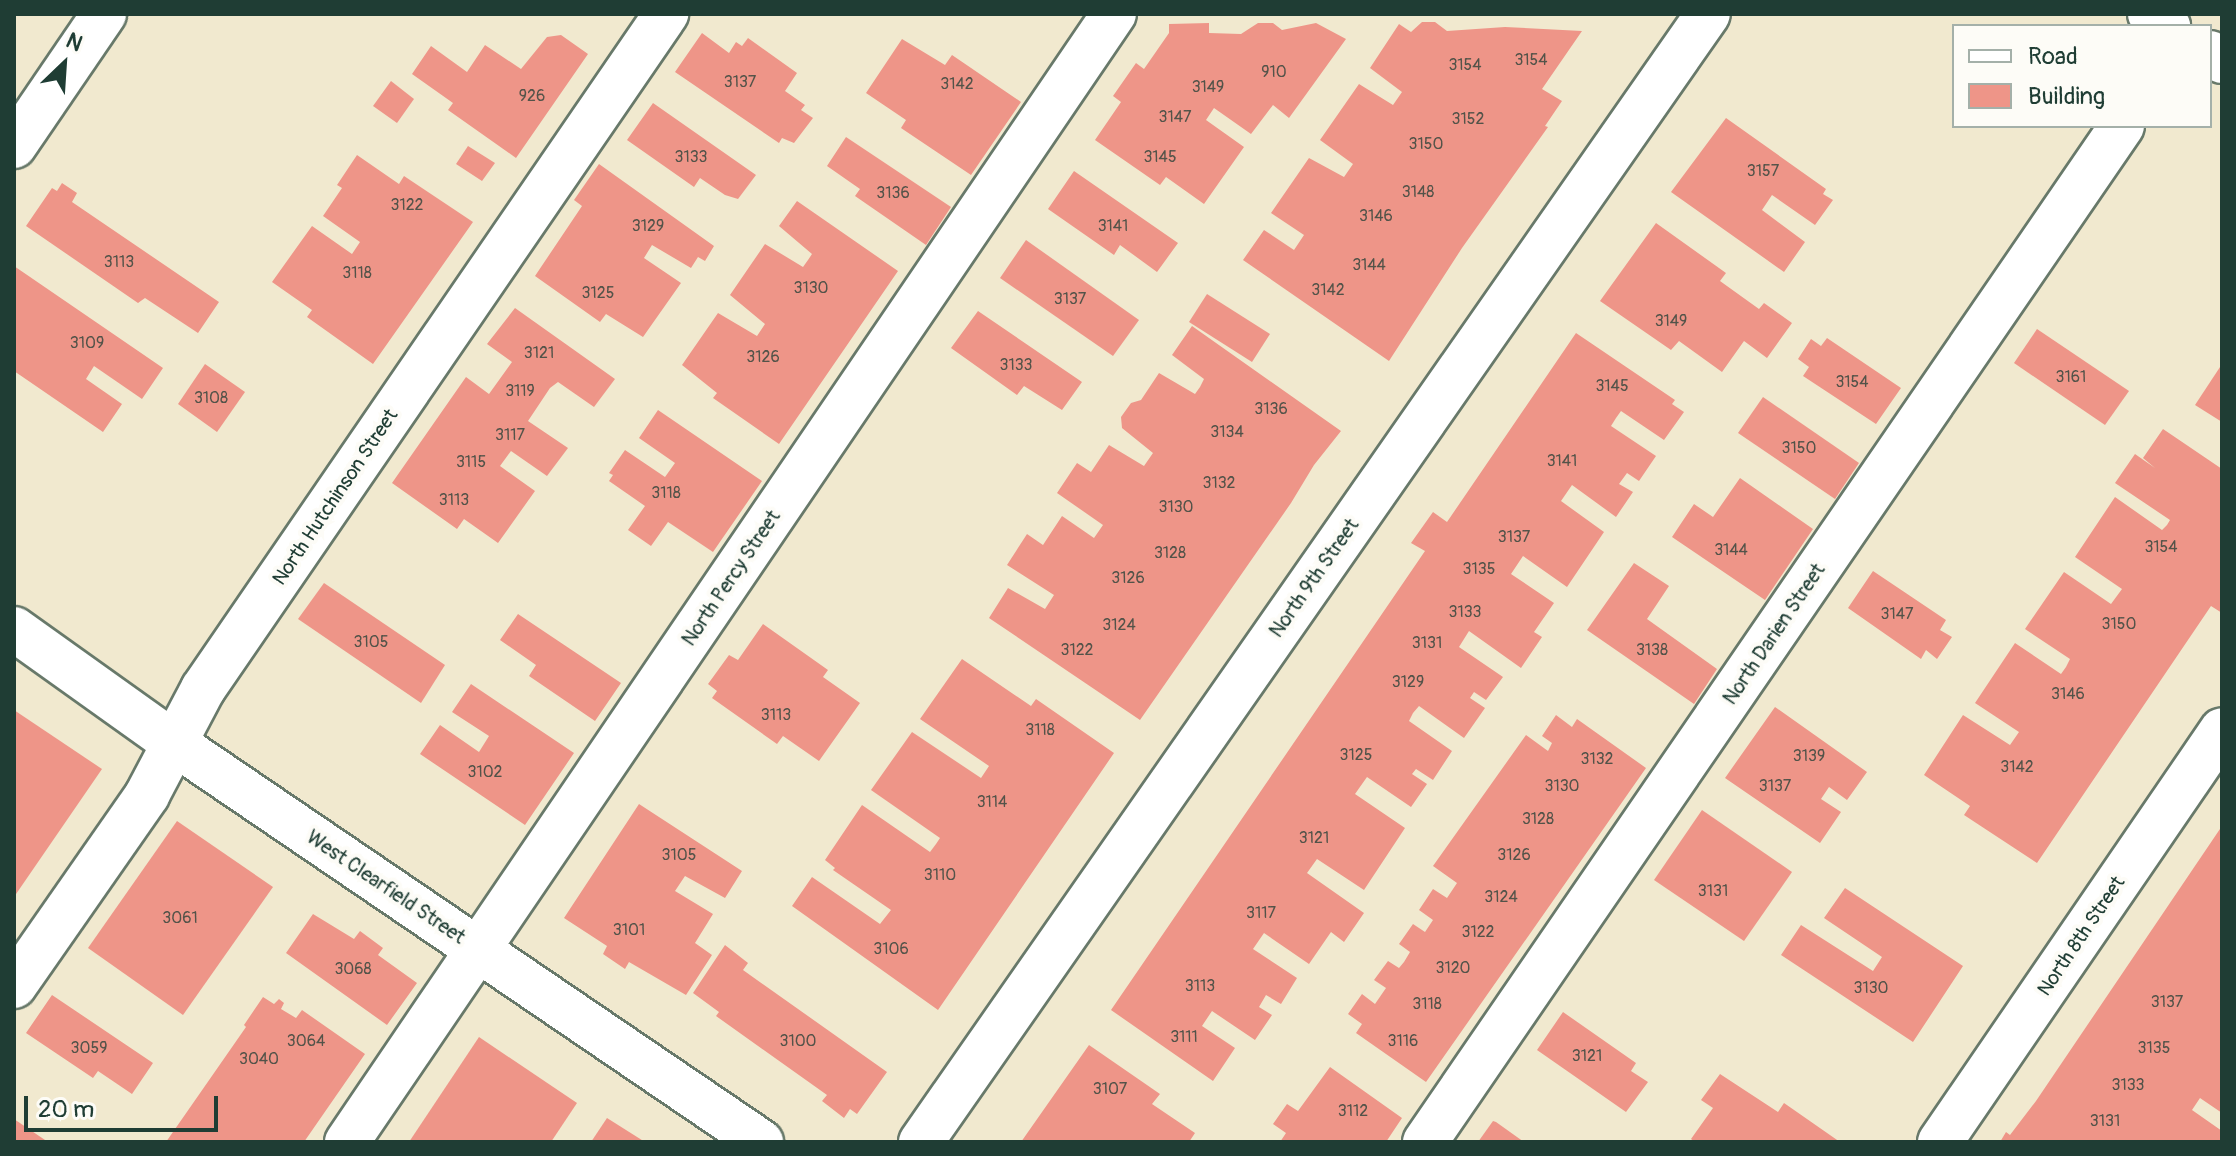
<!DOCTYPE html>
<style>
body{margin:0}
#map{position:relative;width:2236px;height:1156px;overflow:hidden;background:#f1e9cf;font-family:Pangolin,sans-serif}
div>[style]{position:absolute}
.building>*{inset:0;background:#ee9588}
.roads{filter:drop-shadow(2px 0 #68796a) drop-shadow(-2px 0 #68796a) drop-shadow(0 2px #68796a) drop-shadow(0 -2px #68796a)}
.street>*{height:44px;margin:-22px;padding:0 22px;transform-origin:22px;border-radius:22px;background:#fff}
span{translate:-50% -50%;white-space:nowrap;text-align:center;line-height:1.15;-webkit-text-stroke:8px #fdfcf7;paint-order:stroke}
.number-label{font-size:16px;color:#535349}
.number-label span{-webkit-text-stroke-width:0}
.street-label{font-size:20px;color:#1f3d34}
.frame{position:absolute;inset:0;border:16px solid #1f3d34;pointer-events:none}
.legend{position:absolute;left:1952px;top:24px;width:260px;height:104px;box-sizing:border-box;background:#fdfcf7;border:2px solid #a4b0a9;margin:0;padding:10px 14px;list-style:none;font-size:24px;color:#1f3d34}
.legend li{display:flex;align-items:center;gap:16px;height:40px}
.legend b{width:40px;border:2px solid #a4b0a9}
.north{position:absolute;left:24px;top:24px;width:80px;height:80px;-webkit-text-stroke:6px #fdfcf7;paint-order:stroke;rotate:25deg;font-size:22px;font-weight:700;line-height:32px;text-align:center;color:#1f3d34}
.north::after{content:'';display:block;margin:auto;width:28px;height:36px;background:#1f3d34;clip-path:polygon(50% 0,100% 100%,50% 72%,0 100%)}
.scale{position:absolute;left:24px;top:1096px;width:194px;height:36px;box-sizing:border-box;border:4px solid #1f3d34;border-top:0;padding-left:10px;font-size:24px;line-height:28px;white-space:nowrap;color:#1f3d34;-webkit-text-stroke:6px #fdfcf7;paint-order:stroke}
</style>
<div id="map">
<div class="building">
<i style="clip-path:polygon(1422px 22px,1435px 22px,1447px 31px,1505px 27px,1582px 31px,1542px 89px,1562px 101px,1545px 126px,1548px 127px,1462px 248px,1389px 361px,1243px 260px,1264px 230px,1294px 250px,1304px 235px,1271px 213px,1309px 158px,1344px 177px,1353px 164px,1320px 140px,1359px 84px,1393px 105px,1402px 92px,1370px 68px,1399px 24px,1411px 32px)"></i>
<i style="clip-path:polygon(1209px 23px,1209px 33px,1241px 34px,1258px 23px,1273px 23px,1282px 30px,1316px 23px,1346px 39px,1289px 118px,1273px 105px,1251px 134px,1214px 108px,1206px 120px,1244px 147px,1204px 204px,1166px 177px,1160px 185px,1095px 140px,1121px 102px,1113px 96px,1136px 63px,1144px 69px,1169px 33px,1169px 24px)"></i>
<i style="clip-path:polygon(702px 33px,729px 53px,736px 42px,742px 46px,748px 38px,797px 73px,785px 91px,805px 105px,801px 110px,813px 118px,794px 143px,782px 138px,779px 143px,675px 72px)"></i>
<i style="clip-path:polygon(561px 35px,588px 54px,516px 158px,448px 110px,453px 103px,412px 74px,431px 46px,467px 72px,485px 45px,521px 69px,547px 37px)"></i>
<i style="clip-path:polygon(902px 39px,945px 65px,952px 55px,1021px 102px,971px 175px,901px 128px,906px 120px,866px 93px)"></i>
<i style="clip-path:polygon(391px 81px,414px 99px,397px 123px,373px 106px)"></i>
<i style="clip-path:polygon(653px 103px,756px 175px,738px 199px,725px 195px,700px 178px,694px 187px,627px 140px)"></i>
<i style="clip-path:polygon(1726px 118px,1826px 189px,1823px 194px,1833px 200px,1815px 225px,1772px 195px,1762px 210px,1805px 242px,1784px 272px,1671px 192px)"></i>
<i style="clip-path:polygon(846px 137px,951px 207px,926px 245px,855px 196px,860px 189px,827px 166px)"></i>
<i style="clip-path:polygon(468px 146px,495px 163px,482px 181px,456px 164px)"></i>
<i style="clip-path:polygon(357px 155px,399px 184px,404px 176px,473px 222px,373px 364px,307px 317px,312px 310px,272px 282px,312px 226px,352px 254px,360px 242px,323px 216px,342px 188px,337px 185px)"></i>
<i style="clip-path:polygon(599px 164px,714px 246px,705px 261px,698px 257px,691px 268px,652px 245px,644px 258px,681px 283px,643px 337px,606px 314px,600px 322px,535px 276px,582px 206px,574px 200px)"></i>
<i style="clip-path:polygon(1074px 171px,1178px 243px,1157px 272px,1120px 245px,1114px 255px,1048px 209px)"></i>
<i style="clip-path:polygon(62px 183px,77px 193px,72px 202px,219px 302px,198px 333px,145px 298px,138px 303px,26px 226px,52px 188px,57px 191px)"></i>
<i style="clip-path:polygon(797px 201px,898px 271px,779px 444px,713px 398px,717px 393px,682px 365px,718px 313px,757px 336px,765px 324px,730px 295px,765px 244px,803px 267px,808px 260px,812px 254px,779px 226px)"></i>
<i style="clip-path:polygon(1656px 223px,1726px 273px,1720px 281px,1759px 309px,1764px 303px,1792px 323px,1767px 358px,1744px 341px,1722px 372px,1679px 341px,1671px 350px,1600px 301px)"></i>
<i style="clip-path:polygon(1026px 240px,1139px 320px,1113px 356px,1000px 278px)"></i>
<i style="clip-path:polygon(14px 266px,163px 368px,142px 399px,94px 366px,86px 379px,122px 404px,103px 432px,14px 371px)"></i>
<i style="clip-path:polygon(1207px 294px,1270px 334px,1252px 362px,1189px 322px)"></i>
<i style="clip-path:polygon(515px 308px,615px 379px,594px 407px,558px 382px,550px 388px,528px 421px,568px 448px,547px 476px,511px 451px,500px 466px,535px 491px,498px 543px,464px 519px,457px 529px,392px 483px,466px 377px,489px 394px,512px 362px,487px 344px)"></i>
<i style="clip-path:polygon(978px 311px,1082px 382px,1062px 410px,1024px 386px,1017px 395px,951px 348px)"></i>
<i style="clip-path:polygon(1192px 326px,1341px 431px,1314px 465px,1291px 503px,1140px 720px,989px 618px,1008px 588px,1045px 609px,1054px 595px,1007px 565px,1027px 534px,1043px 545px,1062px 516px,1094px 538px,1103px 525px,1057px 493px,1077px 463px,1091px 472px,1109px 445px,1144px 466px,1153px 453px,1122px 428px,1121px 417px,1131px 403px,1141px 400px,1159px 373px,1195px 394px,1200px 387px,1204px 379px,1172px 355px)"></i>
<i style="clip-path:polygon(2037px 329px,2129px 391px,2105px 425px,2014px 363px)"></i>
<i style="clip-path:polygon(1576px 333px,1675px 400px,1672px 404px,1684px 412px,1664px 440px,1621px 411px,1616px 418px,1611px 426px,1656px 456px,1639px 481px,1627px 473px,1619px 484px,1633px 492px,1616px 517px,1572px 485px,1561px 501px,1604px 532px,1567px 587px,1523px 556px,1511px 574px,1554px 603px,1534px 632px,1542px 637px,1521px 668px,1469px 631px,1459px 647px,1503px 677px,1486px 700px,1474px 692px,1470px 698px,1485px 708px,1464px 738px,1419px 706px,1413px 713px,1409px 721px,1452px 751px,1433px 780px,1416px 769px,1412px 774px,1427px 784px,1411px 807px,1367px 777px,1355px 794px,1405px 828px,1364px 890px,1317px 859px,1307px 873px,1364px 913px,1344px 942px,1331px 932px,1309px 964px,1264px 933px,1253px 949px,1297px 978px,1281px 1004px,1266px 995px,1259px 1007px,1272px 1015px,1255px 1040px,1212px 1011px,1202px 1026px,1235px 1048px,1213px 1081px,1111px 1010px,1425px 551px,1411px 543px,1433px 512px,1447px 522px)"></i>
<i style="clip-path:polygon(1827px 338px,1901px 388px,1876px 424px,1803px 376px,1809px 367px,1798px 359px,1811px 339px,1821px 346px)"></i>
<i style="clip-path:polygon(205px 364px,245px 392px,217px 432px,178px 404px)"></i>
<i style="clip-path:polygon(2222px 364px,2222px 422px,2195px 405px)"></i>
<i style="clip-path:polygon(1763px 397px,1859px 463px,1835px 499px,1738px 433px)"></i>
<i style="clip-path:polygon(658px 410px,762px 481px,713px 552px,668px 522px,651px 546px,628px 530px,645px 506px,609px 481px,613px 475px,609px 473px,625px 450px,665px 477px,675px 463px,639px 438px)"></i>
<i style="clip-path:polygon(2163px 429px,2222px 469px,2222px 613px,2211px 606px,2037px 863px,1964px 815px,1970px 806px,1924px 775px,1963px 715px,2010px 745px,2019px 732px,1975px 703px,2015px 643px,2061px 674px,2066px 667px,2070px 659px,2025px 629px,2064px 572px,2111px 604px,2122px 589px,2075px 557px,2115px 497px,2162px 530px,2167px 525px,2170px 520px,2115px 483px,2135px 454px,2155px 468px,2143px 458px)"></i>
<i style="clip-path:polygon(1740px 478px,1813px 529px,1765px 600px,1672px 537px,1694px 504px,1713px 517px)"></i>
<i style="clip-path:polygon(1634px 563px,1669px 586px,1647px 619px,1717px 669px,1694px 704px,1587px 630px)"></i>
<i style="clip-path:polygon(1873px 571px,1946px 620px,1940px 630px,1952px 637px,1937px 659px,1926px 650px,1921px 659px,1848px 608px)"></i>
<i style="clip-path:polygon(324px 583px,445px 665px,421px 703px,298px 619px)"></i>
<i style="clip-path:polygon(518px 614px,621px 683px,595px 721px,529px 676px,536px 665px,500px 640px)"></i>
<i style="clip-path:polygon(763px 624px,828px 670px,823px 677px,860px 703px,819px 761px,783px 736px,777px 744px,712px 698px,717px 691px,708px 684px,729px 655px,738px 660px)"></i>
<i style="clip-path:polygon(962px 659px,1031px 706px,1036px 699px,1114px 753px,938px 1010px,792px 906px,812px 877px,880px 924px,891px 910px,833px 870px,835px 868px,825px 860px,862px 805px,930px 852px,936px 844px,940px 838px,871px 790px,912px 732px,981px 778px,989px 766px,920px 719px)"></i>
<i style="clip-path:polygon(471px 684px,574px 753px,525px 825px,420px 754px,440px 725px,479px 752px,489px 736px,452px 712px)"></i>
<i style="clip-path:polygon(1775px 707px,1867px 772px,1847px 800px,1829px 787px,1821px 799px,1841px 812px,1820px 843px,1725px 778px)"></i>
<i style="clip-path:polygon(14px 710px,102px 769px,14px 897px)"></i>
<i style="clip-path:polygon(1556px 715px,1572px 727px,1577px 719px,1646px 768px,1426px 1082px,1356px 1033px,1362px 1024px,1348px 1014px,1362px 994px,1375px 1004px,1386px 988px,1374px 980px,1388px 961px,1399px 968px,1404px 962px,1410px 952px,1399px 944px,1413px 924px,1425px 932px,1433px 920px,1419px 910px,1433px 889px,1447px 898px,1457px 883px,1433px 866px,1526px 735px,1548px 751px,1552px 743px,1542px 736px)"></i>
<i style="clip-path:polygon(639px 804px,742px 871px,725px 898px,685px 876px,675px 891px,713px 914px,695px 943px,712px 955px,686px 995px,629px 962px,625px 969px,603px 954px,607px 946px,564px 918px)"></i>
<i style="clip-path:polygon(1702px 810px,1792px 872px,1744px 941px,1654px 880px)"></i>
<i style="clip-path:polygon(177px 821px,273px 887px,183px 1015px,88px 948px)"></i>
<i style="clip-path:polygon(2222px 826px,2222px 1113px,2200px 1098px,2192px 1110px,2222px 1131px,2222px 1142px,2000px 1142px,2006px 1132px,2010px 1135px,2036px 1101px)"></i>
<i style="clip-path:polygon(1845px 888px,1963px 966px,1913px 1042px,1781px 955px,1801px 925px,1873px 971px,1882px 957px,1824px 918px)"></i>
<i style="clip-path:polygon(313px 914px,354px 939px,360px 931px,383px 948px,378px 955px,417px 983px,387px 1025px,286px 953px)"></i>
<i style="clip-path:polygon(725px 945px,748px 963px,743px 970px,887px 1072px,857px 1114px,850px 1109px,844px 1118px,822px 1101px,827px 1095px,716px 1016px,719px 1012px,693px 993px)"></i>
<i style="clip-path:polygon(52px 995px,153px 1063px,132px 1094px,98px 1071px,93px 1078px,26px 1033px)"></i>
<i style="clip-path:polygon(263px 997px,274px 1004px,279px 999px,284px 1003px,281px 1009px,296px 1018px,302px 1010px,365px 1054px,304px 1142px,166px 1142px,246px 1027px,244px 1025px)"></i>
<i style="clip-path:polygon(1563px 1012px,1636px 1063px,1631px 1071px,1648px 1082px,1626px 1112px,1537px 1050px)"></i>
<i style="clip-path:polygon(479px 1037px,577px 1103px,551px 1142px,409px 1142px)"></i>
<i style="clip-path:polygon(1089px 1045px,1160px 1094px,1152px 1104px,1195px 1133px,1189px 1142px,1021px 1142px)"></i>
<i style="clip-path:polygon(1330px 1067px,1402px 1118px,1386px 1142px,1280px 1142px,1286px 1133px,1273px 1124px,1287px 1104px,1298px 1111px)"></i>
<i style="clip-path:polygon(1720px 1074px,1778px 1112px,1784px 1103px,1840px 1142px,1695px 1142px,1691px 1139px,1713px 1108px,1701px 1100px)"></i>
<i style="clip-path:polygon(607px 1118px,645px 1142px,591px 1142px)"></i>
<i style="clip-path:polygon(14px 1119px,48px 1142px,14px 1142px)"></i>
<i style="clip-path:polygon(1493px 1121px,1496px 1122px,1524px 1142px,1478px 1142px)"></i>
</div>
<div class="roads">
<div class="street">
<i style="left:2150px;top:14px;width:22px;rotate:34deg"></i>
<i style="left:2210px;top:53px;width:14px;rotate:34deg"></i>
<i style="left:14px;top:146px;width:160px;rotate:-55.7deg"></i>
<i style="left:14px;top:629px;width:196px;rotate:35.5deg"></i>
<i style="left:174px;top:743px;width:710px;rotate:34.21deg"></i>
<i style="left:14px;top:986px;width:233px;rotate:-55.1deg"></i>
<i style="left:147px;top:795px;width:120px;rotate:-62.2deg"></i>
<i style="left:203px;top:689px;width:819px;rotate:-55.55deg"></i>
<i style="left:347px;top:1142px;width:1364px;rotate:-55.79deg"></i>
<i style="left:921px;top:1142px;width:1375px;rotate:-55.1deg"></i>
<i style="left:1425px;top:1142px;width:1232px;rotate:-55.55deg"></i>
<i style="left:1940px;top:1142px;width:499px;rotate:-55.6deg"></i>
</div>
</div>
<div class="number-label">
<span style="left:1531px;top:60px">3154</span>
<span style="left:1465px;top:65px">3154</span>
<span style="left:1274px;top:72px">910</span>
<span style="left:740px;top:82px">3137</span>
<span style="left:957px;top:84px">3142</span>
<span style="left:1208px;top:87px">3149</span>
<span style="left:532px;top:96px">926</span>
<span style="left:1175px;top:117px">3147</span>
<span style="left:1468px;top:119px">3152</span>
<span style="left:1426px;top:144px">3150</span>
<span style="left:691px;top:157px">3133</span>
<span style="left:1160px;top:157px">3145</span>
<span style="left:1763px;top:171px">3157</span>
<span style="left:1418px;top:192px">3148</span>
<span style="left:893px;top:193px">3136</span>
<span style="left:407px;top:205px">3122</span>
<span style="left:1376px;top:216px">3146</span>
<span style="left:648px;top:226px">3129</span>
<span style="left:1113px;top:226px">3141</span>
<span style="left:119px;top:262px">3113</span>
<span style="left:1369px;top:265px">3144</span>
<span style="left:357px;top:273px">3118</span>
<span style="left:811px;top:288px">3130</span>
<span style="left:1328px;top:290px">3142</span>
<span style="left:598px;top:293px">3125</span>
<span style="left:1070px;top:299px">3137</span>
<span style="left:1671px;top:321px">3149</span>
<span style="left:87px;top:343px">3109</span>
<span style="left:539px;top:353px">3121</span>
<span style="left:763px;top:357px">3126</span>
<span style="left:1016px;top:365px">3133</span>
<span style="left:2071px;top:377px">3161</span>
<span style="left:1852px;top:382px">3154</span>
<span style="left:1612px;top:386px">3145</span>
<span style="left:520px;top:391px">3119</span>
<span style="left:211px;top:398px">3108</span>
<span style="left:1271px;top:409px">3136</span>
<span style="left:1227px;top:432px">3134</span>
<span style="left:510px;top:435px">3117</span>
<span style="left:1799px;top:448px">3150</span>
<span style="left:1562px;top:461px">3141</span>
<span style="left:471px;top:462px">3115</span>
<span style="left:1219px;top:483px">3132</span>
<span style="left:666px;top:493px">3118</span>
<span style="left:454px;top:500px">3113</span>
<span style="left:1176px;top:507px">3130</span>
<span style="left:1514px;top:537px">3137</span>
<span style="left:2161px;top:547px">3154</span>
<span style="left:1731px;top:550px">3144</span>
<span style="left:1170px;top:553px">3128</span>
<span style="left:1479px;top:569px">3135</span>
<span style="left:1128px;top:578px">3126</span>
<span style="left:1465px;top:612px">3133</span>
<span style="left:1897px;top:614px">3147</span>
<span style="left:2119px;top:624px">3150</span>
<span style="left:1119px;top:625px">3124</span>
<span style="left:371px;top:642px">3105</span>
<span style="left:1427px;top:643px">3131</span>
<span style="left:1077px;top:650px">3122</span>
<span style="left:1652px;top:650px">3138</span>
<span style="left:1408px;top:682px">3129</span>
<span style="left:2068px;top:694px">3146</span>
<span style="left:776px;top:715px">3113</span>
<span style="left:1040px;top:730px">3118</span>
<span style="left:1356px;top:755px">3125</span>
<span style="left:1809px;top:756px">3139</span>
<span style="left:1597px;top:759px">3132</span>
<span style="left:2017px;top:767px">3142</span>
<span style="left:485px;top:772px">3102</span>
<span style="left:1562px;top:786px">3130</span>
<span style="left:1775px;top:786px">3137</span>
<span style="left:992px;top:802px">3114</span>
<span style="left:1538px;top:819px">3128</span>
<span style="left:1314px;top:838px">3121</span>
<span style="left:679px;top:855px">3105</span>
<span style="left:1514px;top:855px">3126</span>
<span style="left:940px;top:875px">3110</span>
<span style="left:1713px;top:891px">3131</span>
<span style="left:1501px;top:897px">3124</span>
<span style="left:1261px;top:913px">3117</span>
<span style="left:180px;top:918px">3061</span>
<span style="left:629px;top:930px">3101</span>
<span style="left:1478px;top:932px">3122</span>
<span style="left:891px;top:949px">3106</span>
<span style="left:1453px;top:968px">3120</span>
<span style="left:353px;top:969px">3068</span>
<span style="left:1200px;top:986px">3113</span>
<span style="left:1871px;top:988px">3130</span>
<span style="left:2167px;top:1002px">3137</span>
<span style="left:1427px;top:1004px">3118</span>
<span style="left:1184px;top:1037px">3111</span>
<span style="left:306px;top:1041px">3064</span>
<span style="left:798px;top:1041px">3100</span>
<span style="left:1403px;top:1041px">3116</span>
<span style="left:89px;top:1048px">3059</span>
<span style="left:2154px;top:1048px">3135</span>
<span style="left:1587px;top:1056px">3121</span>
<span style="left:259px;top:1059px">3040</span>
<span style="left:2128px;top:1085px">3133</span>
<span style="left:1110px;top:1089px">3107</span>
<span style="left:1353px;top:1111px">3112</span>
<span style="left:2105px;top:1121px">3131</span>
</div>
<div class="street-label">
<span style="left:335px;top:497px;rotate:-56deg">North Hutchinson Street</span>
<span style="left:731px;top:578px;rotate:-56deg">North Percy Street</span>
<span style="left:1314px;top:578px;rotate:-55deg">North 9th Street</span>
<span style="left:1774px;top:634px;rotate:-56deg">North Darien Street</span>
<span style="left:386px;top:887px;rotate:34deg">West Clearfield Street</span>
<span style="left:2081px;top:936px;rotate:-56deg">North 8th Street</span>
</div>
<div class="frame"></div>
<ul class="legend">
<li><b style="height:10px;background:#fff"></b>Road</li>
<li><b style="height:22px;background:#ee9588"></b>Building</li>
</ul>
<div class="north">N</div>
<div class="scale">20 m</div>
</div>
